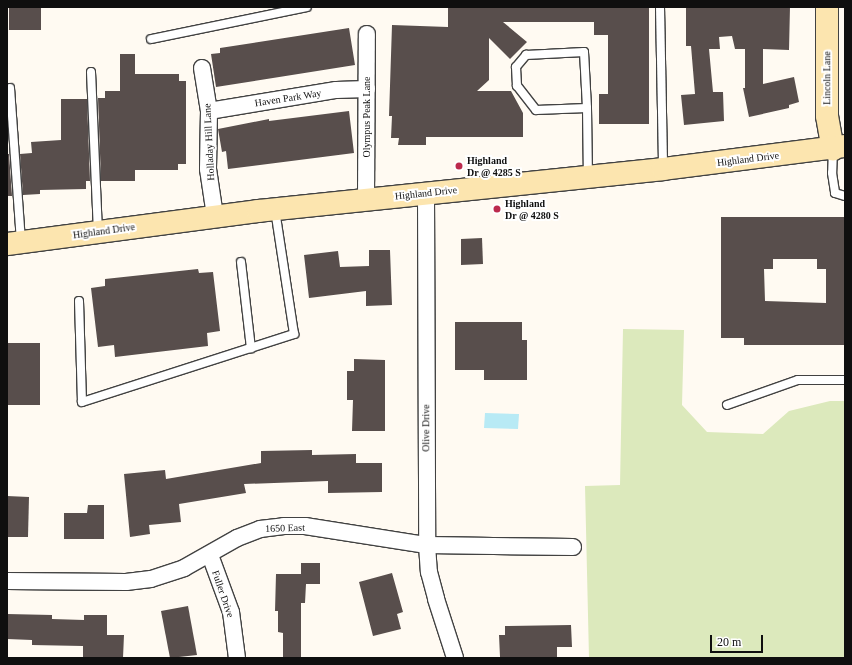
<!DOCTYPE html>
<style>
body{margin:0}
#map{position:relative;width:852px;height:665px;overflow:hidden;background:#fffaf2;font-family:Georgia,serif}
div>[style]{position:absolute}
.green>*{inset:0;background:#dce9bc}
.water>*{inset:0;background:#b8eaf5}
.building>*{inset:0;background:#584e4c}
.roads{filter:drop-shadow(1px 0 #424242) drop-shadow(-1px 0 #424242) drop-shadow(0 1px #424242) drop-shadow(0 -1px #424242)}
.lane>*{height:8px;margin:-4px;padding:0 4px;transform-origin:4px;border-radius:4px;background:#fff}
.street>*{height:16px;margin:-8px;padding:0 8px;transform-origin:8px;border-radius:8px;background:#fff}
.secondary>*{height:22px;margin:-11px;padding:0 11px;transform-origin:11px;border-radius:11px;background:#fce5af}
.dots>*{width:11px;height:11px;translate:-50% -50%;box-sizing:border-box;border:2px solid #fff;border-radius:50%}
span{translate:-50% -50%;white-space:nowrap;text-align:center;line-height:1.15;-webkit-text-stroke:4px #fff;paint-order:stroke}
.street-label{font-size:10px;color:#0f0f0f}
.poi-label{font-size:10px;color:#0f0f0f;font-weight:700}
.left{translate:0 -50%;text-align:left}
.frame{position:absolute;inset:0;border:8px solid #0f0f0f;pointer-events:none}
.scale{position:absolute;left:710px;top:635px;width:53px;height:18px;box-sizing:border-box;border:2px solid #0f0f0f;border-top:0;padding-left:5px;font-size:12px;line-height:14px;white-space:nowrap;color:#0f0f0f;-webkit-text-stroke:3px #fff;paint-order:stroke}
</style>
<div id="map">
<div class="green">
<i style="clip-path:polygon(623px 329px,684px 330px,682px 405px,707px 432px,763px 434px,789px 411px,830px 401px,845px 401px,845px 658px,589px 658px,585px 486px,620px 485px)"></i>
</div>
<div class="water">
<i style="clip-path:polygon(485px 413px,519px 414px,518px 429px,484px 428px)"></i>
</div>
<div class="building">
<i style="clip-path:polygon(9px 7px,41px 7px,41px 30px,9px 30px)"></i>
<i style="clip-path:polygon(448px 7px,649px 7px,649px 124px,599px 124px,599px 94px,608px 94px,608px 35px,594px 35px,594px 22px,503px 22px,527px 42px,510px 59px,489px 38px,489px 80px,477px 91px,511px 91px,523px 113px,523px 137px,426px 137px,426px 145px,398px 145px,399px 138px,391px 138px,392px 116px,389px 116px,392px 25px,448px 27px)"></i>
<i style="clip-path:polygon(686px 7px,790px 7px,789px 50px,763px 49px,763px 84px,794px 77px,799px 102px,789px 105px,789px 108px,749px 117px,743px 88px,745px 88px,745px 49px,735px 49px,732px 36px,719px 37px,720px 49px,709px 49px,713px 92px,723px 92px,724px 121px,684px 125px,681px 95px,695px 94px,691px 46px,686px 46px)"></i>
<i style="clip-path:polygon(349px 28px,355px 65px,216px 87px,211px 54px,220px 53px,220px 48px)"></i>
<i style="clip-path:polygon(120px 54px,135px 54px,135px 74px,179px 74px,179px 81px,186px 81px,186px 164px,178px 164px,178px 170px,135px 170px,135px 181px,101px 181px,98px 98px,105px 98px,105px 91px,120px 91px)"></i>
<i style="clip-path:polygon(61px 99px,87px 99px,90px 181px,86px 181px,86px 189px,40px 190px,40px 194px,23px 195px,20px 154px,32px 153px,31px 142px,61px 140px)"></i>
<i style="clip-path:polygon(349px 111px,354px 153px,228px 169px,226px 151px,222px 152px,218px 129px,269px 119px,269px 121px)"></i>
<i style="clip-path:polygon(7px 154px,9px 154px,12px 196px,7px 196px)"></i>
<i style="clip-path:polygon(evenodd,721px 217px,845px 217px,845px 345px,744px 345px,744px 338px,721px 338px,721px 217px,773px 259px,817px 259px,817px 269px,826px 269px,826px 303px,765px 301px,764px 269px,773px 269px,773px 259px)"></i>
<i style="clip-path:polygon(482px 238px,483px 264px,461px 265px,461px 239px)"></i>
<i style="clip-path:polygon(369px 250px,390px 250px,392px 305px,366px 306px,366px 291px,309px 298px,304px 255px,338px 251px,340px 267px,369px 266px)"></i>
<i style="clip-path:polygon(198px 269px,199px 273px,213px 272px,220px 331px,207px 333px,208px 346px,115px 357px,114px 345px,98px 347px,91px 288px,105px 286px,105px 279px)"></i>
<i style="clip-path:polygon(455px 322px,522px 322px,522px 340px,527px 340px,527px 380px,484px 380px,484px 370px,455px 370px)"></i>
<i style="clip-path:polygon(7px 343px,40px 343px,40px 405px,7px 405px)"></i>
<i style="clip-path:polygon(354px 359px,385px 360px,385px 431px,352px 431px,353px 400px,347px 400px,347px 371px,354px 371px)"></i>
<i style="clip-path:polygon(312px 450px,312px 455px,356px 454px,356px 463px,382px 463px,382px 492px,328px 493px,328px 481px,244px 484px,246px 493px,179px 504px,181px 522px,149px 525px,150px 534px,130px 537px,124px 474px,165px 470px,166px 479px,261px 463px,261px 451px)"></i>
<i style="clip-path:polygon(7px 496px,29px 497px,28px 537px,7px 537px)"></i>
<i style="clip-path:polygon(88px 505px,104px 505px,104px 539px,64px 539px,64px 513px,87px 513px)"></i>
<i style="clip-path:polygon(301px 563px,320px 563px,320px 584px,306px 584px,305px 603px,301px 603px,301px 658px,283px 658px,283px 633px,278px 632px,278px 611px,275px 611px,276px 574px,301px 574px)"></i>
<i style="clip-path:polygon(392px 573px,403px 612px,397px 614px,401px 629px,373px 636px,359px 582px)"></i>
<i style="clip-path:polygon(188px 606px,197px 655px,170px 658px,161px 611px)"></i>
<i style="clip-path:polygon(7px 614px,52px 615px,52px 619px,84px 620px,84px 615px,107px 615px,107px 635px,124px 635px,123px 658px,83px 658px,83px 646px,32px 645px,32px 640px,7px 639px)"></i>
<i style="clip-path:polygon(571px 625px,572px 647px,557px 647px,557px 658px,500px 657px,499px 635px,505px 635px,505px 626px)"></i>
</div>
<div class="roads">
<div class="lane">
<i style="left:660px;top:7px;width:161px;rotate:88.9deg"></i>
<i style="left:151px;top:39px;width:159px;rotate:-11.6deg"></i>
<i style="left:91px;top:72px;width:159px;rotate:87.5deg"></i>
<i style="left:10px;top:88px;width:153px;rotate:85.9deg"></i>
<i style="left:587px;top:108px;width:51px;rotate:177.8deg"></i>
<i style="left:536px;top:110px;width:31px;rotate:-128deg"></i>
<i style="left:517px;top:86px;width:19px;rotate:-93deg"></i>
<i style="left:516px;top:67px;width:16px;rotate:-50deg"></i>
<i style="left:526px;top:55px;width:58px;rotate:-3deg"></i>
<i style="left:584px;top:52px;width:56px;rotate:86.9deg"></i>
<i style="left:587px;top:108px;width:69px;rotate:89.2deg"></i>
<i style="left:833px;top:149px;width:24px;rotate:92deg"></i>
<i style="left:832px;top:173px;width:20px;rotate:81deg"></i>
<i style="left:835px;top:193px;width:10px;rotate:17deg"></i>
<i style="left:241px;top:262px;width:87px;rotate:83.4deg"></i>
<i style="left:79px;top:301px;width:101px;rotate:88.3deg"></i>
<i style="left:82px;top:402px;width:223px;rotate:-17.8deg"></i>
<i style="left:294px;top:334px;width:125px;rotate:-98.7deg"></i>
<i style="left:727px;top:405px;width:75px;rotate:-19.4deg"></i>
<i style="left:798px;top:380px;width:47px"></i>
</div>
<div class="street">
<i style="left:202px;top:68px;width:44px;rotate:80.8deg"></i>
<i style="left:209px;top:111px;width:58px;rotate:91deg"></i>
<i style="left:208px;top:169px;width:48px;rotate:81.5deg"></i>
<i style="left:209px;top:111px;width:129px;rotate:-9.4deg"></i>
<i style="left:336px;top:90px;width:31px;rotate:-2deg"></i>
<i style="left:426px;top:193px;width:352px;rotate:89.8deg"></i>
<i style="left:427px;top:545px;width:27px;rotate:86deg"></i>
<i style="left:429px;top:572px;width:28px;rotate:75deg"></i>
<i style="left:436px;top:599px;width:62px;rotate:72.1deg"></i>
<i style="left:366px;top:200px;width:166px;rotate:-89.7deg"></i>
<i style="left:210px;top:555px;width:61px;rotate:69.8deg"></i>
<i style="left:231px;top:612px;width:46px;rotate:82.6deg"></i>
<i style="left:7px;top:581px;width:119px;rotate:0.5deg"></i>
<i style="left:126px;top:582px;width:25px;rotate:-7deg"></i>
<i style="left:151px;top:579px;width:35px;rotate:-18deg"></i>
<i style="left:184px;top:568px;width:61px;rotate:-29.5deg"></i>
<i style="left:237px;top:538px;width:25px;rotate:-21deg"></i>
<i style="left:260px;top:529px;width:24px;rotate:-7deg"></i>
<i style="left:284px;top:526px;width:21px"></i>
<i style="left:305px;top:526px;width:123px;rotate:8.9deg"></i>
<i style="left:427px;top:545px;width:146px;rotate:0.8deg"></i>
</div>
<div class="secondary">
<i style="left:827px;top:7px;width:109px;rotate:90deg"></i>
<i style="left:827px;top:116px;width:34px;rotate:80deg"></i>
<i style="left:7px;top:244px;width:253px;rotate:-7.5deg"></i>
<i style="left:258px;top:211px;width:407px;rotate:-5.9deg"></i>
<i style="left:663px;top:169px;width:183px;rotate:-7.2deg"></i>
</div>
</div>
<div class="dots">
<i style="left:459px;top:166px;background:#bc2a4d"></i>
<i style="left:497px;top:209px;background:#bc2a4d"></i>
</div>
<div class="street-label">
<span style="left:827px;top:78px;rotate:-90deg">Lincoln Lane</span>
<span style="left:288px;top:98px;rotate:-9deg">Haven Park Way</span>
<span style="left:367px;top:117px;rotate:-90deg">Olympus Peak Lane</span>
<span style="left:209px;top:142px;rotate:-93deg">Holladay Hill Lane</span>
<span style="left:748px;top:159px;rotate:-7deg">Highland Drive</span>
<span style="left:426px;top:193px;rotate:-6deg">Highland Drive</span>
<span style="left:104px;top:231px;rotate:-8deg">Highland Drive</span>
<span style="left:426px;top:428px;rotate:-90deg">Olive Drive</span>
<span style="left:285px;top:528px;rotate:-2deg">1650 East</span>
<span style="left:223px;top:594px;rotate:71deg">Fuller Drive</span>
</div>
<div class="poi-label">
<span class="left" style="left:467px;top:166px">Highland<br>Dr @ 4285 S</span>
<span class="left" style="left:505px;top:209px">Highland<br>Dr @ 4280 S</span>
</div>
<div class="frame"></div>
<div class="scale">20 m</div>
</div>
